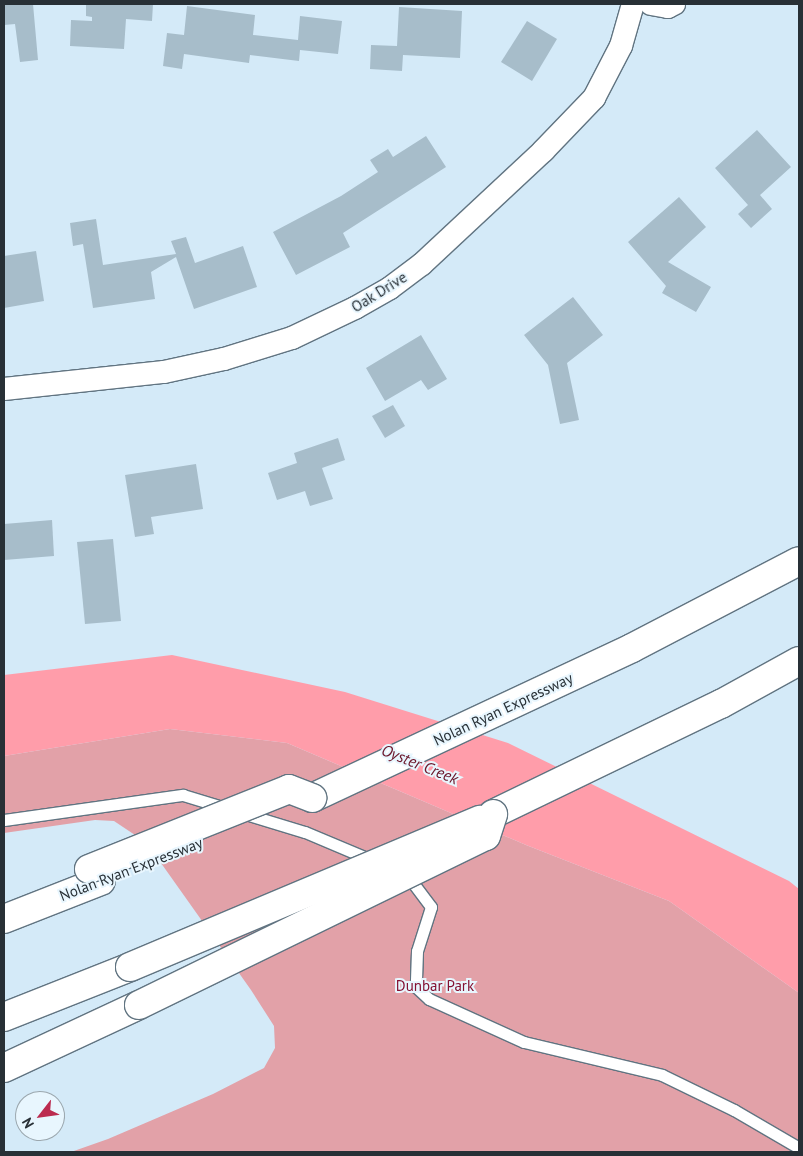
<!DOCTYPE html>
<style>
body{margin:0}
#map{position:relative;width:803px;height:1156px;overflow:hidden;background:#d4eaf8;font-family:"PT Sans",sans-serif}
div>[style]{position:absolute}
.green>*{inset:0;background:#e2a1a8}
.water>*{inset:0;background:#ff9daa}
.building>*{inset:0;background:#a7bdca}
.roads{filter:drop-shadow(1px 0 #617481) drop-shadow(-1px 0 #617481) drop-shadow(0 1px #617481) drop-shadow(0 -1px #617481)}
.service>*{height:11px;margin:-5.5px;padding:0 5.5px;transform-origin:5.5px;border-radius:5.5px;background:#fff}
.minor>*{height:22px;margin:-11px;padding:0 11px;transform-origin:11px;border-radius:11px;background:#fff}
.motorway>*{height:28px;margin:-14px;padding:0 14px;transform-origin:14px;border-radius:14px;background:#fff}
.bridges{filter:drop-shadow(1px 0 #617481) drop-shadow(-1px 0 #617481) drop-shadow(0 1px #617481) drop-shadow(0 -1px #617481)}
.motorway-bridge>*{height:28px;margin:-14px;padding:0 14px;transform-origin:14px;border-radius:14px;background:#fff}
span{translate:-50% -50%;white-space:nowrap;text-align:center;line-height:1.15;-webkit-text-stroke:4px #e8f6fe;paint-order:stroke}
.street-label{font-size:15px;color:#283036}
.park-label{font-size:15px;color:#841132}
.water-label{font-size:16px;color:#6b162b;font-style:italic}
.frame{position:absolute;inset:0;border:5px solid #283036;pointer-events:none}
.north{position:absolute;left:15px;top:1091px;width:50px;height:50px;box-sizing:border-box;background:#e8f6fe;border:1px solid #9ba7ae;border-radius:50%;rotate:240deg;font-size:14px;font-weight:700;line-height:20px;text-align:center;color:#283036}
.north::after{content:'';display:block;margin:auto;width:18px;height:22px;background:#bb2b4f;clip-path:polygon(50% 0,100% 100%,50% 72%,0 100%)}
</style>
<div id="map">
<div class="green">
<i style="clip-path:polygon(170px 729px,287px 743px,526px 845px,669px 901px,799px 993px,799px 1152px,71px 1152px,108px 1139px,213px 1094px,264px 1068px,275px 1048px,274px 1026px,251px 990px,156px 856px,135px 835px,114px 821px,95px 820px,4px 833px,4px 756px)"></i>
</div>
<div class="water">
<i style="clip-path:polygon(172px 655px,345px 692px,508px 743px,789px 881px,799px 889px,799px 993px,669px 901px,526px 845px,287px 743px,170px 729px,4px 756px,4px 675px)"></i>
</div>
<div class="building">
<i style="clip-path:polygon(4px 4px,33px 4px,38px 60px,20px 62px,15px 24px,4px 25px)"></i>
<i style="clip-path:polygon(86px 4px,153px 4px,152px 21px,126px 19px,124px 49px,70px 46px,71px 20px,92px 21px,92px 17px,86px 16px)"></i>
<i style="clip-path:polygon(187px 6px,255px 15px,253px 35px,298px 40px,300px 16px,342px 21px,338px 54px,300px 50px,299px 61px,250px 55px,249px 63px,184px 54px,182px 69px,163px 66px,167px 33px,184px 35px)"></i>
<i style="clip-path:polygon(399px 7px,462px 11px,460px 58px,403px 55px,402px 71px,370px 69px,371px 45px,397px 46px)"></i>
<i style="clip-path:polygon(527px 21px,557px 39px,532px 81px,501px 62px)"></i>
<i style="clip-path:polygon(757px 130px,791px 167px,760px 195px,772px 209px,751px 228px,738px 214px,748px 205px,715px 168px)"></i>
<i style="clip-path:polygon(426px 136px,446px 167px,343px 233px,350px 247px,296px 275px,273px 232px,341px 196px,378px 172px,370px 160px,388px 149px,393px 157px)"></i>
<i style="clip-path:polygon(679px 197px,706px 227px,668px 262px,711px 287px,696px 312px,662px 293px,666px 286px,628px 242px)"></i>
<i style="clip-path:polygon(96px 219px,103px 265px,176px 254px,171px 241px,186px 237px,195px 263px,243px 246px,257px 287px,194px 309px,176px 257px,151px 272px,155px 299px,93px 308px,83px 244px,73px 246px,70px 223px)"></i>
<i style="clip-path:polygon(36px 251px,44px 301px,4px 308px,4px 256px)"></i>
<i style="clip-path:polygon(573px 297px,603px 335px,567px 363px,579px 420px,560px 424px,548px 365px,524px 335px)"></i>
<i style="clip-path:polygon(421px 335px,447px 379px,428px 390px,421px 380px,385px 401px,366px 368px)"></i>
<i style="clip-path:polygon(393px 405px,405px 426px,385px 438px,372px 416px)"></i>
<i style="clip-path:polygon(338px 438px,345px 460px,322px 468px,333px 499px,310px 506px,305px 491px,277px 500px,268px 473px,297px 463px,294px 453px)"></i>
<i style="clip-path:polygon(196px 464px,203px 509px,151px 517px,154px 534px,135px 537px,125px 475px)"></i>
<i style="clip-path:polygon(52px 520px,54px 556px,4px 560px,4px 524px)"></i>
<i style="clip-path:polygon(113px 539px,121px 621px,85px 624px,77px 542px)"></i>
</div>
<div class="roads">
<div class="service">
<i style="left:4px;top:820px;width:181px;rotate:-8deg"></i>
<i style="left:183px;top:795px;width:127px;rotate:16.9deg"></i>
<i style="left:305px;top:832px;width:75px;rotate:22.8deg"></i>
<i style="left:407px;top:875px;width:40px;rotate:53deg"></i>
<i style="left:431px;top:907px;width:46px;rotate:107.7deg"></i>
<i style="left:417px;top:951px;width:36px;rotate:92deg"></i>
<i style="left:416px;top:987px;width:18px;rotate:43deg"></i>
<i style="left:429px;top:999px;width:104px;rotate:24.4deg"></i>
<i style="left:524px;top:1042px;width:142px;rotate:13.4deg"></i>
<i style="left:662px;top:1075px;width:80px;rotate:25.9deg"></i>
<i style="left:734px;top:1110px;width:75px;rotate:30.3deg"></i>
</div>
<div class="minor">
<i style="left:651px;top:4px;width:17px;rotate:10deg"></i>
<i style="left:668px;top:7px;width:7px;rotate:-27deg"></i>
<i style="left:4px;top:389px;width:161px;rotate:-6.1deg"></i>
<i style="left:164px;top:372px;width:61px;rotate:-12.2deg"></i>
<i style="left:224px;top:359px;width:71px;rotate:-17.2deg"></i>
<i style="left:292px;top:338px;width:70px;rotate:-25.5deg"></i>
<i style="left:355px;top:308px;width:40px;rotate:-29.7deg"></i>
<i style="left:390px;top:288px;width:40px;rotate:-37deg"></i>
<i style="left:422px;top:264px;width:166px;rotate:-43deg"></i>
<i style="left:543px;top:151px;width:74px;rotate:-46.1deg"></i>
<i style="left:594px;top:98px;width:59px;rotate:-62.6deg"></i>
<i style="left:621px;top:46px;width:44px;rotate:-74.1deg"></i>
</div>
<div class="motorway">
<i style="left:312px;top:798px;width:353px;rotate:-25.1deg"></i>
<i style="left:632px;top:648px;width:188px;rotate:-27.5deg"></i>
<i style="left:493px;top:814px;width:253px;rotate:-25.8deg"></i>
<i style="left:721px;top:704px;width:89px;rotate:-28.9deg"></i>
<i style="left:4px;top:919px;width:104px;rotate:-21.4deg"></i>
<i style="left:4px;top:1017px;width:136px;rotate:-21.6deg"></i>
<i style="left:4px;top:1068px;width:149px;rotate:-25deg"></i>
</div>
</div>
<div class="bridges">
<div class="motorway-bridge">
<i style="left:89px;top:869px;width:215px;rotate:-21.8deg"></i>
<i style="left:289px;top:789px;width:25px;rotate:21deg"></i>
<i style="left:130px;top:967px;width:380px;rotate:-22.8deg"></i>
<i style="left:139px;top:1005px;width:386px;rotate:-26deg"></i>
<i style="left:486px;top:836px;width:23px;rotate:-72deg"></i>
</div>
</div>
<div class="street-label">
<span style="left:379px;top:292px;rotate:-32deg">Oak Drive</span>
<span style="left:503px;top:709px;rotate:-25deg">Nolan Ryan Expressway</span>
<span style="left:131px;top:869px;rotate:-21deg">Nolan Ryan Expressway</span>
</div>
<div class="park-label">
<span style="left:435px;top:986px">Dunbar Park</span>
</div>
<div class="water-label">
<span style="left:420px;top:764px;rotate:22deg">Oyster Creek</span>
</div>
<div class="frame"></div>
<div class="north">N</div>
</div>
